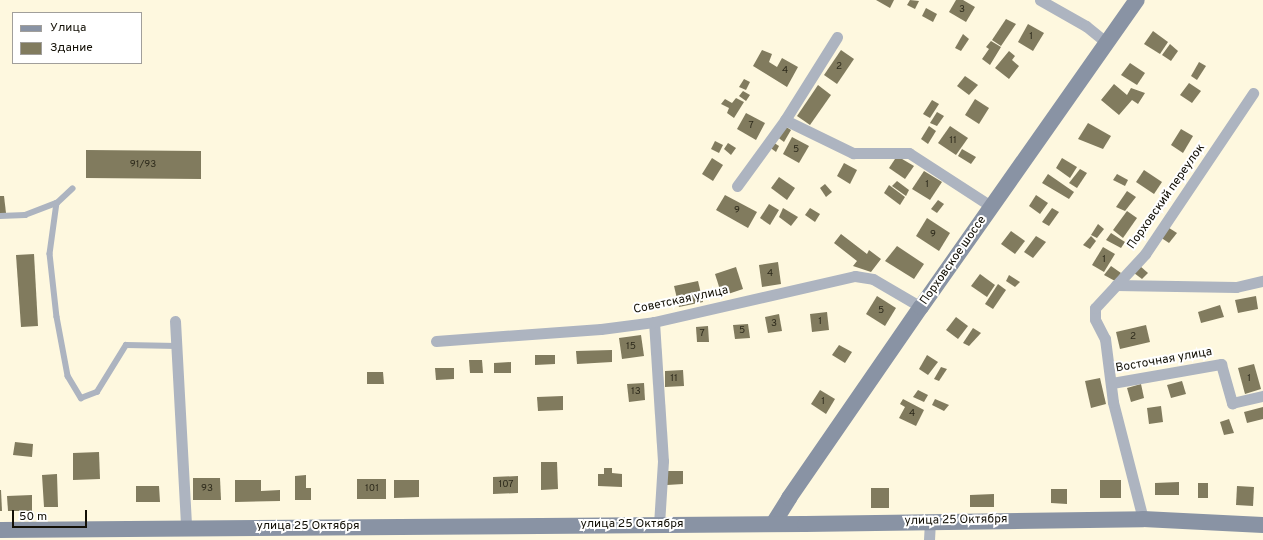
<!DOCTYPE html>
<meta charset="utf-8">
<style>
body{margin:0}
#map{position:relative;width:1263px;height:540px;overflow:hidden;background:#fef8df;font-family:Overpass,sans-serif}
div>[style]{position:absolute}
.building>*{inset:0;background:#817b5e}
.lane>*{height:5.5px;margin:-2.75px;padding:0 2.75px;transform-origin:2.75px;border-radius:2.75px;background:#adb4c0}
.street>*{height:11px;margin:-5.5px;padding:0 5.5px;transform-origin:5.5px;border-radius:5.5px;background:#adb4c0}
.secondary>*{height:16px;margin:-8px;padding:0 8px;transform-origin:8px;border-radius:8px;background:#8993a4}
span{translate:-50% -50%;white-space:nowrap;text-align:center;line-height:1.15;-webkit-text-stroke:4px #fff;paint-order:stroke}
.number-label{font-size:10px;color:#2e2b1c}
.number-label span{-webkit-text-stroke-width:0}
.street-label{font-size:12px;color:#131006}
.legend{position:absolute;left:12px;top:12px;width:130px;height:52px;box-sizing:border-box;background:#fff;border:1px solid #a19f9b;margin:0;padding:5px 7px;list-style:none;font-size:12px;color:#131006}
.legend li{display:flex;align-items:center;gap:8px;height:20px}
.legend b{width:20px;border:1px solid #a19f9b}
.scale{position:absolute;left:12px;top:510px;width:75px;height:18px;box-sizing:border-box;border:2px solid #131006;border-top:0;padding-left:5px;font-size:12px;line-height:14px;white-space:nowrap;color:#131006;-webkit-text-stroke:3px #fff;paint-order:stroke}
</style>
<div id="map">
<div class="building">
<i style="clip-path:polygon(876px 0,894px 0,890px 8px)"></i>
<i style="clip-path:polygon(910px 0,919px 1px,915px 9px,907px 5px)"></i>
<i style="clip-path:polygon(956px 0,963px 0,975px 7px,966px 22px,949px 12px)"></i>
<i style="clip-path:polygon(926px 8px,937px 14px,933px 22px,922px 16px)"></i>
<i style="clip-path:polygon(1006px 19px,1016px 24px,1001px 46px,992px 40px)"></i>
<i style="clip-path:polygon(1028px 24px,1044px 33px,1033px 51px,1018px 42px)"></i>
<i style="clip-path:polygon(1153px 31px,1168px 42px,1160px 54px,1144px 44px)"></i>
<i style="clip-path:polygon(963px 34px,969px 39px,961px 51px,955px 48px)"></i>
<i style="clip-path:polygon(991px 41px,1001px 47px,990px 65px,982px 59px,989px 49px,986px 47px)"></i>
<i style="clip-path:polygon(1170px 44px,1178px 51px,1171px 61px,1162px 55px)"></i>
<i style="clip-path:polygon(762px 50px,772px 54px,769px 62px,777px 67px,782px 58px,798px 67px,787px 87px,753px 66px)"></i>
<i style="clip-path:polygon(841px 50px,854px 59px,837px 84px,824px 75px)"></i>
<i style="clip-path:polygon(1009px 51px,1015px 56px,1012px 60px,1019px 66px,1009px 79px,995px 68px)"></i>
<i style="clip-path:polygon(1199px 62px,1206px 66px,1197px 80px,1191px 76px)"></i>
<i style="clip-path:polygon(1130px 63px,1145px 73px,1137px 85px,1121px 75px)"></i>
<i style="clip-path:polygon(965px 76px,978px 85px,969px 95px,957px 86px)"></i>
<i style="clip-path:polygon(744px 79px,750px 82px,746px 90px,739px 87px)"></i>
<i style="clip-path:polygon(1189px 83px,1201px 91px,1192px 103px,1180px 95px)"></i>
<i style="clip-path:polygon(1114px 84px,1127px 95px,1131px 88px,1145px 93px,1138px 104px,1132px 100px,1119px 115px,1101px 100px)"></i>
<i style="clip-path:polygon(818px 85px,831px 95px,810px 125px,797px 116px)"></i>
<i style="clip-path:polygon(743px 91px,750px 95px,746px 101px,739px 96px)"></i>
<i style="clip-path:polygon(736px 98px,744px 102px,734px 118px,727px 113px,729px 108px,721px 104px,725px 99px,732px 103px)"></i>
<i style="clip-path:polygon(975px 99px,989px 108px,979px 124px,965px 115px)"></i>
<i style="clip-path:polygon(932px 100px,939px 104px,930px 118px,923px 114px)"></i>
<i style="clip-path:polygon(937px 112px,944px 116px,937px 126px,930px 123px)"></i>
<i style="clip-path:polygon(746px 113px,765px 123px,756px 140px,737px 129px)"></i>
<i style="clip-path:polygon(1088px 123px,1111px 136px,1103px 149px,1078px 139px)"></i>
<i style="clip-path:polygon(783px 125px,791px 130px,784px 142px,776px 136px)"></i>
<i style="clip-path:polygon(929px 126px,936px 131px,928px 144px,921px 139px)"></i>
<i style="clip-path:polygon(950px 126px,968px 138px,956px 155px,938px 143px)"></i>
<i style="clip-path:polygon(1181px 129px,1193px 136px,1183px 153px,1171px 145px)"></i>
<i style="clip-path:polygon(792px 137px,809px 146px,799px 163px,783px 154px)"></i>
<i style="clip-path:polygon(715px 141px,723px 145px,719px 153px,711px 149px)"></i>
<i style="clip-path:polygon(771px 141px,779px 146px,776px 152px,768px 146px)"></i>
<i style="clip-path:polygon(728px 143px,736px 148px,731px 155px,724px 149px)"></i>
<i style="clip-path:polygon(962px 149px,976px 157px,971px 164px,958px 156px)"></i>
<i style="clip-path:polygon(86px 150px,201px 151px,201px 179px,86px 178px)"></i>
<i style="clip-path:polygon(897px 156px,914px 166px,905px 179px,889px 168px)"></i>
<i style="clip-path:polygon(712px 158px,723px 165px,713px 181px,702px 174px)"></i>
<i style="clip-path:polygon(1062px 158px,1077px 167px,1070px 178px,1056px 168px)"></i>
<i style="clip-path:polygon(844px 163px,857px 170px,850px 184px,837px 176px)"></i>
<i style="clip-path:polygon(1080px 169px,1087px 173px,1077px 188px,1069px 183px)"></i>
<i style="clip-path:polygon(1144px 170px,1162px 182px,1154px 194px,1136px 182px)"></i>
<i style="clip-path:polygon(924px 171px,942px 182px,930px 200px,912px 189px)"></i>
<i style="clip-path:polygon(1048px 174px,1074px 192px,1069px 199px,1042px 183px)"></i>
<i style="clip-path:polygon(1117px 174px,1128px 180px,1125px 186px,1113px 180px)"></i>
<i style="clip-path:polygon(779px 177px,795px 188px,787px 200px,771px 188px)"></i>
<i style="clip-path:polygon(897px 181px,909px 190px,906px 196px,892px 186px)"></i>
<i style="clip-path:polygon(825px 184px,832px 192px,826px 197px,820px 188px)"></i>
<i style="clip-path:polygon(889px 185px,905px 197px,900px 205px,884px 193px)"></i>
<i style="clip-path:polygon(1127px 191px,1136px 197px,1125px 211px,1116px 207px)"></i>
<i style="clip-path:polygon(725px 195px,757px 212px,748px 228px,716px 210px)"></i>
<i style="clip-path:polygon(1036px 195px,1048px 203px,1040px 214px,1029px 206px)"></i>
<i style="clip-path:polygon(0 196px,4px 196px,6px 213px,0 213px)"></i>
<i style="clip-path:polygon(938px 200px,944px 204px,937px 213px,931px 209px)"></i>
<i style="clip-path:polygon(769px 204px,779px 210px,770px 225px,760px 218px)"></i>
<i style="clip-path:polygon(783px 208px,798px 217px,791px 226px,779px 217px)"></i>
<i style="clip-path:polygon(810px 208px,820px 214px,815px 222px,805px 215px)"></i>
<i style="clip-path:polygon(1052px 208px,1059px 212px,1049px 226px,1042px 222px)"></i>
<i style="clip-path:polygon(1127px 211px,1137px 218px,1123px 238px,1113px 230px)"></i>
<i style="clip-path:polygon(927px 218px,950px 233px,939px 251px,916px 236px)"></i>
<i style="clip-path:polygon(1098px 224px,1104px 229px,1097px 238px,1091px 235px)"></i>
<i style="clip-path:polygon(1166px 226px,1177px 233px,1169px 243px,1160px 237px)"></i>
<i style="clip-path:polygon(1011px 231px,1025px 241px,1015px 254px,1001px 244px)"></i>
<i style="clip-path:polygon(1111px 233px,1125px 242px,1121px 248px,1106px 240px)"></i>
<i style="clip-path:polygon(841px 234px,867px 254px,869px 250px,881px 259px,871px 272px,853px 266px,857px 261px,834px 243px)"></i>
<i style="clip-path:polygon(1036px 236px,1046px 242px,1033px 258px,1024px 252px)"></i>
<i style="clip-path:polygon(1091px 236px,1096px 241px,1090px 249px,1083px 245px)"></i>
<i style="clip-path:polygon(897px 246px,924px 264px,914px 279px,885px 261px)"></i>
<i style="clip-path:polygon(1103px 247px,1115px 254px,1104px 272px,1092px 265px)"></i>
<i style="clip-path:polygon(34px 254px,38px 326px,21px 327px,16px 255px)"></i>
<i style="clip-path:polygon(778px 262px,781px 284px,762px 287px,759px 265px)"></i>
<i style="clip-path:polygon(1111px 266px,1121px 273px,1115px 281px,1104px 275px)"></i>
<i style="clip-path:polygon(1140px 266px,1148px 273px,1142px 279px,1134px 273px)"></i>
<i style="clip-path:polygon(736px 267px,743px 289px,722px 296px,715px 274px)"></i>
<i style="clip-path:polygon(980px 274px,995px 285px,987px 297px,971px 286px)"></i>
<i style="clip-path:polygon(1009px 275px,1020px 282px,1015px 287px,1006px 281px)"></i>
<i style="clip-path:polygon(698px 281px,703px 302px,679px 307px,674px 286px)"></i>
<i style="clip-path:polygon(998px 284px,1006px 290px,993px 309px,985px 304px)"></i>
<i style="clip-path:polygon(877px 296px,896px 308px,885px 326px,866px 314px)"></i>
<i style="clip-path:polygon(1256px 296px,1258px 309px,1238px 313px,1235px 300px)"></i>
<i style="clip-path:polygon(1220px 305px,1224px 317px,1201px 323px,1198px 312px)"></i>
<i style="clip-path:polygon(827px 312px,829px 330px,812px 332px,810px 314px)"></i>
<i style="clip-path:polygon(779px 314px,782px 331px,768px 333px,765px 317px)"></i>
<i style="clip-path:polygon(956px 317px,968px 326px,958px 339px,946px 330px)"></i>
<i style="clip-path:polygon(748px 324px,750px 338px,735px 339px,733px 325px)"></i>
<i style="clip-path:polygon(1146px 325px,1150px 342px,1120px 349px,1116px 332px)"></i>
<i style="clip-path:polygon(708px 326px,709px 342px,697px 342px,696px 327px)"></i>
<i style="clip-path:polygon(973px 328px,981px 333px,969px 346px,963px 343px)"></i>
<i style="clip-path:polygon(641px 335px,644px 356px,622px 359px,619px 338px)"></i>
<i style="clip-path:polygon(839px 345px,852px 352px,845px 363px,832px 355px)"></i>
<i style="clip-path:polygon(612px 350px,612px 362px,577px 364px,576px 351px)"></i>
<i style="clip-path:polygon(535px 355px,555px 355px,555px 364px,535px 365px)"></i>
<i style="clip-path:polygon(927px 355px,938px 362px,928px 375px,919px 369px)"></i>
<i style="clip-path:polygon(469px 360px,482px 360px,483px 373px,470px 373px)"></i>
<i style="clip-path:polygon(511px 362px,511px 373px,494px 373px,494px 363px)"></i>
<i style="clip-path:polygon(1254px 364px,1261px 389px,1245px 394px,1238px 368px)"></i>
<i style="clip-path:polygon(941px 367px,947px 369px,939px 381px,934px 379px)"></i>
<i style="clip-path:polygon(435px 368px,454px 368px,454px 379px,436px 380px)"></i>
<i style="clip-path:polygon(683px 370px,684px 386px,665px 387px,665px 371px)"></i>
<i style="clip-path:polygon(367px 372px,383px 372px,384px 384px,367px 384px)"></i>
<i style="clip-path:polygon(1100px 378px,1106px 404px,1091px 408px,1085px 381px)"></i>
<i style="clip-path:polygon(1182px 381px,1186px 394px,1171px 398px,1167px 385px)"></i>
<i style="clip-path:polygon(644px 383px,645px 400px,629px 402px,627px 384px)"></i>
<i style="clip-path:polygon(1141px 384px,1144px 398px,1131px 402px,1127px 388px)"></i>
<i style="clip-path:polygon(820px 390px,835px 399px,826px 414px,811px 404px)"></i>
<i style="clip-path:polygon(918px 390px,928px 395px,924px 402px,913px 397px)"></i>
<i style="clip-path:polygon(563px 396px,563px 410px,538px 411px,537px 397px)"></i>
<i style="clip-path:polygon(903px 399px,924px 410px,916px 426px,899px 418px,905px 407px,900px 404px)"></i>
<i style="clip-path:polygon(935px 399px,949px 405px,944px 411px,932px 405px)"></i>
<i style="clip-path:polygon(1161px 406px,1163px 422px,1149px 424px,1147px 408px)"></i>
<i style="clip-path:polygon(1263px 407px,1263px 419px,1247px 423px,1244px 412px)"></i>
<i style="clip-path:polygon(1229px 419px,1234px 433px,1224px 435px,1220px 422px)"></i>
<i style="clip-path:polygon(15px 442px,33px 444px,32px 457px,13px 455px)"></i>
<i style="clip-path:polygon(99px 452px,100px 479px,73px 480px,73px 453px)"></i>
<i style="clip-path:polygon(541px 462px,557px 462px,558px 489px,541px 490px)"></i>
<i style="clip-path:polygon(604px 468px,612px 468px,612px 473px,622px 474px,622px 487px,598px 486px,598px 474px,604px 474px)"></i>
<i style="clip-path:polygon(667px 471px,683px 471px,683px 484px,667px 485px)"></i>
<i style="clip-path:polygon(57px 474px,58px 507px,44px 507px,42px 475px)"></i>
<i style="clip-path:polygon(306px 475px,306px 488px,311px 488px,311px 500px,295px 500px,295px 476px)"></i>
<i style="clip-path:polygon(518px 476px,518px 493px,493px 494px,493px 477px)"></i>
<i style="clip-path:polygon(193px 478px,220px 478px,221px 500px,193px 500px)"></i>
<i style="clip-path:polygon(357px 479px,386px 479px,386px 499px,357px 499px)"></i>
<i style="clip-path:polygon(235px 480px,261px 480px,261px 491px,280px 490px,280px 501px,235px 502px)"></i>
<i style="clip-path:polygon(394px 480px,419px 480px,419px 497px,394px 498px)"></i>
<i style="clip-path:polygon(1100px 480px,1121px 480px,1121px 498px,1100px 498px)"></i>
<i style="clip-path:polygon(1179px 482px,1179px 495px,1155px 495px,1155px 483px)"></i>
<i style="clip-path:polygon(1198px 483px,1208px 483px,1208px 498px,1198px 498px)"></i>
<i style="clip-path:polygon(136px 486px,159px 486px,160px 502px,136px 502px)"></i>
<i style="clip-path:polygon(1237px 486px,1254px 487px,1253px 506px,1236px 505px)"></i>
<i style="clip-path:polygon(871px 488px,889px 488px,889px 508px,871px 508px)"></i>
<i style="clip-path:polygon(1051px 489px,1067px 489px,1067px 504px,1051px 503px)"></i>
<i style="clip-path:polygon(0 490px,1px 490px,2px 511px,0 511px)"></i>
<i style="clip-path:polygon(994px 494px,994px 507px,970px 507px,970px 495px)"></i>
<i style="clip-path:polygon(32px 495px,32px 511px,8px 511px,7px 496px)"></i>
</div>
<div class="lane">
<i style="left:57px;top:203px;width:51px;rotate:97.8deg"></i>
<i style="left:50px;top:254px;width:63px;rotate:83.7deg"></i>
<i style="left:57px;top:317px;width:60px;rotate:79.4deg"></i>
<i style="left:68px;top:376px;width:26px;rotate:59deg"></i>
<i style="left:81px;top:398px;width:17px;rotate:-21deg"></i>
<i style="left:97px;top:392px;width:55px;rotate:-58.3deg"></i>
<i style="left:126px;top:345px;width:51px;rotate:1.1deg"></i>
<i style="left:0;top:216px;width:25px;rotate:-2deg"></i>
<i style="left:25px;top:215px;width:34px;rotate:-21deg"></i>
<i style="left:57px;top:203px;width:21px;rotate:-43deg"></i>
</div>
<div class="street">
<i style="left:1040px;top:0;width:53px;rotate:29.5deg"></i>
<i style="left:1086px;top:26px;width:27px;rotate:39deg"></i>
<i style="left:785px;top:120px;width:98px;rotate:-57.9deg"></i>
<i style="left:737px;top:186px;width:82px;rotate:-54deg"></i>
<i style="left:785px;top:120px;width:76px;rotate:25.9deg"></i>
<i style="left:853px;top:153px;width:56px"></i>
<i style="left:909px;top:153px;width:99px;rotate:33deg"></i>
<i style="left:1116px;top:285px;width:120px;rotate:1deg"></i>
<i style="left:1236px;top:287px;width:28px;rotate:-13deg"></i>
<i style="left:175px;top:321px;width:206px;rotate:86.9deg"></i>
<i style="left:654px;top:322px;width:139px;rotate:86.3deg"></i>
<i style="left:663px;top:461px;width:64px;rotate:93.6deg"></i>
<i style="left:436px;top:341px;width:165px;rotate:-4.2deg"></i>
<i style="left:601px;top:329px;width:53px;rotate:-7.5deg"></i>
<i style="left:654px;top:322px;width:206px;rotate:-12.9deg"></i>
<i style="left:855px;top:276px;width:18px;rotate:9deg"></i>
<i style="left:873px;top:279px;width:56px;rotate:30.3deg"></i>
<i style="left:1112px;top:383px;width:111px;rotate:-9.9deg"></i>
<i style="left:1221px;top:364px;width:41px;rotate:74.2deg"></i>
<i style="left:1232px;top:403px;width:32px;rotate:-13deg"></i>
<i style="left:1143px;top:519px;width:121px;rotate:-104.4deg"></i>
<i style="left:1113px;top:402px;width:64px;rotate:-97.2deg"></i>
<i style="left:1105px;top:339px;width:22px;rotate:-117deg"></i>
<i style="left:1095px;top:319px;width:11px;rotate:-90deg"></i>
<i style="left:1095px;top:308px;width:74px;rotate:-47.2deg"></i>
<i style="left:1145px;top:254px;width:194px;rotate:-56.1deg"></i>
<i style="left:929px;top:540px;width:20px;rotate:-87deg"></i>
</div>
<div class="secondary">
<i style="left:773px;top:524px;width:31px;rotate:-58deg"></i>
<i style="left:789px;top:498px;width:232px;rotate:-55.4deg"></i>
<i style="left:921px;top:307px;width:375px;rotate:-54.9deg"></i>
<i style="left:0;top:530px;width:805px;rotate:-0.43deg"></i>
<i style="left:805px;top:524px;width:338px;rotate:-0.8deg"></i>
<i style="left:1143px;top:519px;width:120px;rotate:2.9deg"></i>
</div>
<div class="number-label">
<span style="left:962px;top:10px">3</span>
<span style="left:1031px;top:37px">1</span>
<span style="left:839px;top:67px">2</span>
<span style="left:785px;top:71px">4</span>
<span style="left:751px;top:126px">7</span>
<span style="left:953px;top:141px">11</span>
<span style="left:796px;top:150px">5</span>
<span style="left:143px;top:165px">91/93</span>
<span style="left:927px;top:185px">1</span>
<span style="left:737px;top:211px">9</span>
<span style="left:933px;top:235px">9</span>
<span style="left:1104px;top:260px">1</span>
<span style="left:770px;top:274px">4</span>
<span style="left:881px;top:311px">5</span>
<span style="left:820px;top:322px">1</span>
<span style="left:774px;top:324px">3</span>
<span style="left:742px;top:331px">5</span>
<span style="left:702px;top:334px">7</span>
<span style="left:1133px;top:337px">2</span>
<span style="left:631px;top:347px">15</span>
<span style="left:674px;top:379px">11</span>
<span style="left:1249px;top:379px">1</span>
<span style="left:636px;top:392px">13</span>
<span style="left:823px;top:402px">1</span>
<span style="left:912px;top:414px">4</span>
<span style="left:506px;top:485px">107</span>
<span style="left:207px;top:489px">93</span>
<span style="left:372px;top:489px">101</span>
</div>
<div class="street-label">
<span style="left:1167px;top:197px;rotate:-55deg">Порховский переулок</span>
<span style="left:954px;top:261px;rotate:-55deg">Порховское шоссе</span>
<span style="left:681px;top:301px;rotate:-12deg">Советская улица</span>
<span style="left:1164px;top:361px;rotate:-10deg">Восточная улица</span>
<span style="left:956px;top:521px;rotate:-1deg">улица 25 Октября</span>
<span style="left:632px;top:525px">улица 25 Октября</span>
<span style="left:308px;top:527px">улица 25 Октября</span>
</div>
<ul class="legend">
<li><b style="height:5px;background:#8993a4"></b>Улица</li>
<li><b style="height:11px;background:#817b5e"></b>Здание</li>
</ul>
<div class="scale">50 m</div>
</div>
